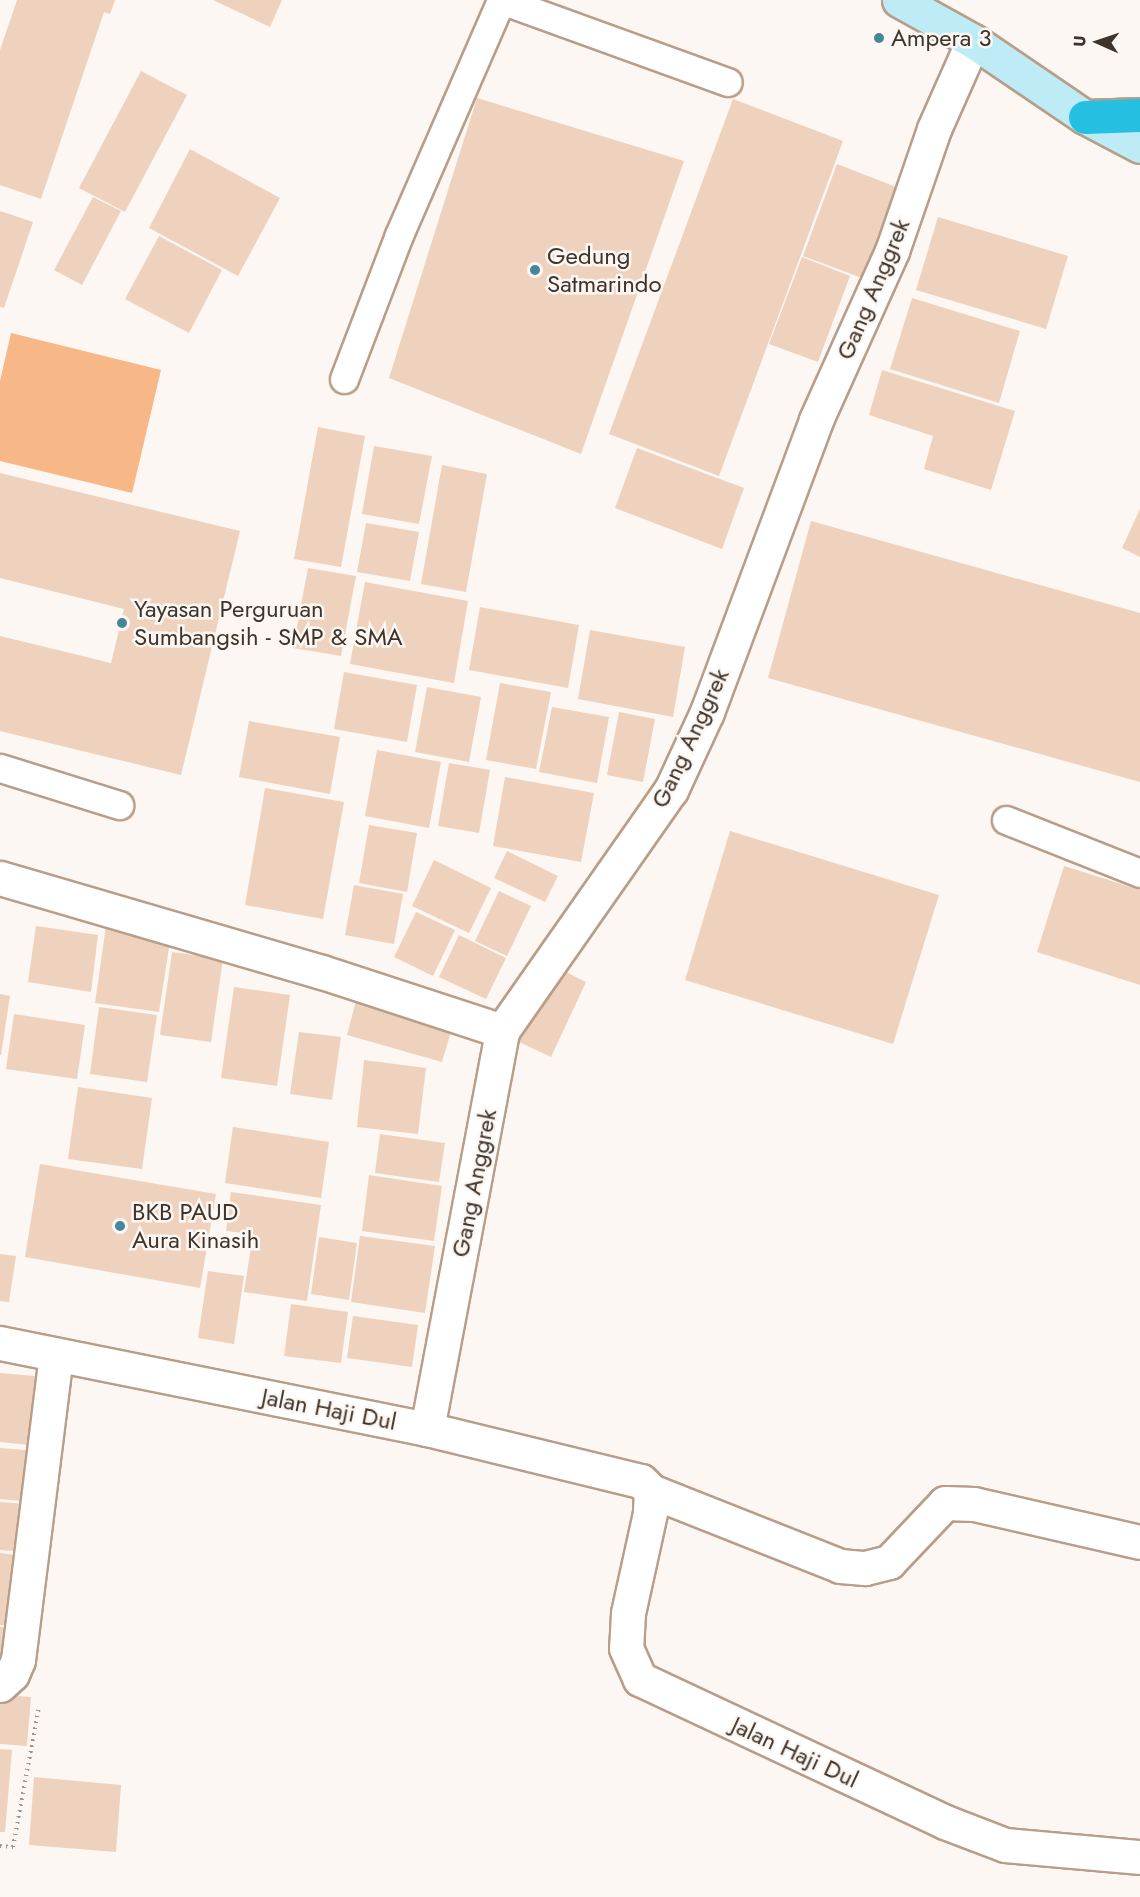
<!DOCTYPE html>
<style>
body{margin:0}
#map{position:relative;width:1140px;height:1897px;overflow:hidden;background:#fcf7f2;font-family:Jost,sans-serif}
div>[style]{position:absolute}
.green>*{inset:0;background:#f7b787}
.building>*{inset:0;background:#eed2bd}
.path>*{height:4px;margin-top:-2px;transform-origin:0;background:repeating-linear-gradient(90deg,#9c948d 0 1.5px,transparent 0 6px)}
.roads{filter:drop-shadow(2px 0 #b89e8a) drop-shadow(-2px 0 #b89e8a) drop-shadow(0 2px #b89e8a) drop-shadow(0 -2px #b89e8a)}
.lane>*{height:27px;margin:-13.5px;padding:0 13.5px;transform-origin:13.5px;border-radius:13.5px;background:#fff}
.street>*{height:33px;margin:-16.5px;padding:0 16.5px;transform-origin:16.5px;border-radius:16.5px;background:#fff}
.secondary>*{height:33px;margin:-16.5px;padding:0 16.5px;transform-origin:16.5px;border-radius:16.5px;background:#beecf6}
.highway>*{height:33px;margin:-16.5px;padding:0 16.5px;transform-origin:16.5px;border-radius:16.5px;background:#25c0e1}
.dots>*{width:16px;height:16px;translate:-50% -50%;box-sizing:border-box;border:3px solid #fcf7f2;border-radius:50%}
span{translate:-50% -50%;white-space:nowrap;text-align:center;line-height:1.15;-webkit-text-stroke:5px #fcf7f2;paint-order:stroke}
.poi-label{font-size:24px;color:#3f342c}
.left{translate:0 -50%;text-align:left}
.street-label{font-size:24px;color:#3f342c}
.north{position:absolute;left:1068px;top:12px;width:60px;height:60px;-webkit-text-stroke:4px #fcf7f2;paint-order:stroke;rotate:273deg;font-size:16px;font-weight:700;line-height:24px;text-align:center;color:#3f342c}
.north::after{content:'';display:block;margin:auto;width:21px;height:27px;background:#3f342c;clip-path:polygon(50% 0,100% 100%,50% 72%,0 100%)}
</style>
<div id="map">
<div class="green">
<i style="clip-path:polygon(11px 333px,161px 370px,132px 493px,0 461px,0 381px)"></i>
</div>
<div class="building">
<i style="clip-path:polygon(17px 0,115px 0,110px 14px,104px 12px,41px 199px,0 185px,0 50px)"></i>
<i style="clip-path:polygon(213px 0,282px 0,270px 27px)"></i>
<i style="clip-path:polygon(141px 71px,187px 95px,125px 212px,79px 188px)"></i>
<i style="clip-path:polygon(477px 98px,684px 161px,581px 454px,389px 378px)"></i>
<i style="clip-path:polygon(733px 99px,843px 141px,719px 476px,609px 434px)"></i>
<i style="clip-path:polygon(190px 149px,280px 198px,238px 276px,149px 228px)"></i>
<i style="clip-path:polygon(837px 164px,904px 190px,870px 281px,803px 256px)"></i>
<i style="clip-path:polygon(93px 197px,121px 211px,82px 285px,54px 270px)"></i>
<i style="clip-path:polygon(0 211px,33px 222px,4px 308px,0 307px)"></i>
<i style="clip-path:polygon(938px 217px,1068px 256px,1046px 329px,916px 290px)"></i>
<i style="clip-path:polygon(159px 236px,222px 270px,189px 333px,125px 299px)"></i>
<i style="clip-path:polygon(802px 257px,850px 276px,818px 362px,769px 344px)"></i>
<i style="clip-path:polygon(912px 298px,1020px 331px,999px 403px,890px 369px)"></i>
<i style="clip-path:polygon(882px 370px,1015px 411px,991px 490px,924px 469px,933px 436px,869px 415px)"></i>
<i style="clip-path:polygon(318px 427px,365px 436px,341px 567px,294px 559px)"></i>
<i style="clip-path:polygon(374px 446px,432px 456px,419px 524px,362px 514px)"></i>
<i style="clip-path:polygon(637px 448px,744px 488px,722px 549px,615px 508px)"></i>
<i style="clip-path:polygon(442px 465px,487px 474px,466px 592px,421px 584px)"></i>
<i style="clip-path:polygon(0 473px,240px 531px,181px 775px,0 731px,0 636px,111px 663px,124px 609px,0 578px)"></i>
<i style="clip-path:polygon(1140px 509px,1140px 557px,1122px 548px)"></i>
<i style="clip-path:polygon(811px 521px,1140px 613px,1140px 782px,768px 678px)"></i>
<i style="clip-path:polygon(366px 523px,419px 532px,410px 581px,357px 572px)"></i>
<i style="clip-path:polygon(308px 568px,356px 576px,341px 656px,293px 648px)"></i>
<i style="clip-path:polygon(365px 582px,468px 601px,454px 683px,350px 664px)"></i>
<i style="clip-path:polygon(480px 607px,579px 625px,568px 688px,469px 670px)"></i>
<i style="clip-path:polygon(590px 630px,685px 647px,673px 717px,578px 699px)"></i>
<i style="clip-path:polygon(344px 672px,417px 685px,407px 742px,334px 729px)"></i>
<i style="clip-path:polygon(500px 683px,551px 692px,536px 769px,486px 760px)"></i>
<i style="clip-path:polygon(427px 687px,481px 697px,469px 762px,415px 752px)"></i>
<i style="clip-path:polygon(552px 707px,609px 717px,597px 783px,539px 772px)"></i>
<i style="clip-path:polygon(619px 712px,655px 719px,643px 782px,607px 775px)"></i>
<i style="clip-path:polygon(249px 721px,340px 737px,330px 794px,239px 777px)"></i>
<i style="clip-path:polygon(377px 750px,441px 762px,429px 828px,365px 816px)"></i>
<i style="clip-path:polygon(449px 763px,490px 770px,479px 833px,438px 826px)"></i>
<i style="clip-path:polygon(505px 777px,594px 793px,581px 862px,493px 846px)"></i>
<i style="clip-path:polygon(265px 788px,344px 802px,323px 919px,245px 905px)"></i>
<i style="clip-path:polygon(369px 825px,417px 833px,407px 892px,359px 883px)"></i>
<i style="clip-path:polygon(730px 831px,939px 895px,893px 1044px,685px 980px)"></i>
<i style="clip-path:polygon(507px 851px,558px 876px,545px 902px,494px 878px)"></i>
<i style="clip-path:polygon(434px 860px,491px 888px,469px 933px,412px 906px)"></i>
<i style="clip-path:polygon(1064px 866px,1140px 890px,1140px 985px,1037px 952px)"></i>
<i style="clip-path:polygon(354px 885px,403px 894px,394px 944px,345px 935px)"></i>
<i style="clip-path:polygon(499px 891px,531px 906px,507px 956px,475px 941px)"></i>
<i style="clip-path:polygon(416px 912px,455px 930px,433px 976px,394px 957px)"></i>
<i style="clip-path:polygon(36px 926px,98px 935px,91px 992px,28px 982px)"></i>
<i style="clip-path:polygon(106px 926px,171px 935px,159px 1012px,95px 1003px)"></i>
<i style="clip-path:polygon(459px 935px,506px 958px,486px 999px,439px 977px)"></i>
<i style="clip-path:polygon(172px 952px,223px 959px,211px 1042px,160px 1035px)"></i>
<i style="clip-path:polygon(554px 966px,586px 982px,551px 1057px,517px 1041px)"></i>
<i style="clip-path:polygon(234px 987px,290px 995px,277px 1086px,221px 1078px)"></i>
<i style="clip-path:polygon(0 994px,10px 996px,1px 1055px,0 1055px)"></i>
<i style="clip-path:polygon(357px 997px,453px 1025px,442px 1062px,347px 1035px)"></i>
<i style="clip-path:polygon(99px 1007px,157px 1015px,147px 1082px,90px 1074px)"></i>
<i style="clip-path:polygon(14px 1014px,85px 1025px,77px 1079px,6px 1069px)"></i>
<i style="clip-path:polygon(299px 1032px,341px 1037px,332px 1100px,290px 1094px)"></i>
<i style="clip-path:polygon(364px 1060px,426px 1068px,418px 1134px,357px 1127px)"></i>
<i style="clip-path:polygon(78px 1087px,152px 1098px,142px 1169px,68px 1159px)"></i>
<i style="clip-path:polygon(233px 1127px,329px 1142px,321px 1198px,225px 1183px)"></i>
<i style="clip-path:polygon(380px 1134px,445px 1143px,439px 1182px,375px 1173px)"></i>
<i style="clip-path:polygon(40px 1164px,216px 1194px,200px 1288px,25px 1257px)"></i>
<i style="clip-path:polygon(369px 1175px,442px 1186px,434px 1241px,362px 1231px)"></i>
<i style="clip-path:polygon(231px 1192px,321px 1205px,307px 1301px,244px 1292px,253px 1234px,226px 1231px)"></i>
<i style="clip-path:polygon(360px 1236px,435px 1246px,425px 1313px,351px 1302px)"></i>
<i style="clip-path:polygon(319px 1237px,357px 1243px,349px 1300px,311px 1294px)"></i>
<i style="clip-path:polygon(0 1254px,16px 1256px,9px 1302px,0 1301px)"></i>
<i style="clip-path:polygon(208px 1271px,244px 1276px,234px 1344px,198px 1338px)"></i>
<i style="clip-path:polygon(291px 1304px,348px 1312px,341px 1363px,284px 1356px)"></i>
<i style="clip-path:polygon(353px 1316px,418px 1325px,412px 1367px,347px 1358px)"></i>
<i style="clip-path:polygon(0 1373px,35px 1376px,30px 1445px,0 1442px)"></i>
<i style="clip-path:polygon(0 1448px,26px 1450px,22px 1501px,0 1499px)"></i>
<i style="clip-path:polygon(0 1502px,27px 1504px,24px 1552px,0 1550px)"></i>
<i style="clip-path:polygon(0 1553px,17px 1555px,12px 1626px,0 1625px)"></i>
<i style="clip-path:polygon(0 1627px,12px 1628px,0 1676px)"></i>
<i style="clip-path:polygon(0 1695px,31px 1697px,27px 1746px,0 1744px)"></i>
<i style="clip-path:polygon(0 1749px,12px 1750px,5px 1832px,0 1832px)"></i>
<i style="clip-path:polygon(34px 1777px,121px 1785px,116px 1852px,29px 1845px)"></i>
</div>
<div class="path">
<i style="left:0;top:1846px;width:13px;rotate:4deg"></i>
<i style="left:13px;top:1847px;width:142px;rotate:-79.5deg"></i>
</div>
<div class="roads">
<div class="lane">
<i style="left:501px;top:0;width:241px;rotate:19.9deg"></i>
<i style="left:344px;top:379px;width:154px;rotate:-69.1deg"></i>
<i style="left:399px;top:235px;width:256px;rotate:-66.5deg"></i>
<i style="left:0;top:768px;width:125px;rotate:17.3deg"></i>
<i style="left:1006px;top:820px;width:144px;rotate:21.6deg"></i>
</div>
<div class="street">
<i style="left:0;top:878px;width:335px;rotate:16.3deg"></i>
<i style="left:322px;top:972px;width:189px;rotate:18.1deg"></i>
<i style="left:0;top:1343px;width:436px;rotate:11.4deg"></i>
<i style="left:427px;top:1429px;width:220px;rotate:13.7deg"></i>
<i style="left:641px;top:1481px;width:14px;rotate:45deg"></i>
<i style="left:651px;top:1491px;width:22px;rotate:93deg"></i>
<i style="left:650px;top:1513px;width:102px;rotate:102.4deg"></i>
<i style="left:628px;top:1613px;width:35px;rotate:93deg"></i>
<i style="left:626px;top:1648px;width:34px;rotate:66deg"></i>
<i style="left:640px;top:1679px;width:337px;rotate:25.1deg"></i>
<i style="left:945px;top:1822px;width:64px;rotate:21deg"></i>
<i style="left:1005px;top:1845px;width:136px;rotate:5.1deg"></i>
<i style="left:427px;top:1429px;width:405px;rotate:-79.3deg"></i>
<i style="left:502px;top:1031px;width:294px;rotate:-55deg"></i>
<i style="left:671px;top:790px;width:86px;rotate:-65.2deg"></i>
<i style="left:707px;top:712px;width:312px;rotate:-69.5deg"></i>
<i style="left:816px;top:420px;width:185px;rotate:-65.8deg"></i>
<i style="left:892px;top:251px;width:129px;rotate:-71deg"></i>
<i style="left:934px;top:129px;width:96px;rotate:-66.1deg"></i>
<i style="left:651px;top:1491px;width:203px;rotate:21.6deg"></i>
<i style="left:840px;top:1566px;width:25px;rotate:5deg"></i>
<i style="left:865px;top:1568px;width:25px;rotate:-14deg"></i>
<i style="left:889px;top:1562px;width:81px;rotate:-46.5deg"></i>
<i style="left:945px;top:1503px;width:29px;rotate:2deg"></i>
<i style="left:974px;top:1504px;width:170px;rotate:12.9deg"></i>
<i style="left:0;top:1685px;width:16px;rotate:-43deg"></i>
<i style="left:12px;top:1674px;width:15px;rotate:-67deg"></i>
<i style="left:18px;top:1660px;width:307px;rotate:-82.9deg"></i>
</div>
<div class="secondary">
<i style="left:899px;top:0;width:85px;rotate:29deg"></i>
<i style="left:973px;top:41px;width:135px;rotate:34.2deg"></i>
<i style="left:1085px;top:117px;width:62px;rotate:27.8deg"></i>
</div>
<div class="highway">
<i style="left:1085px;top:117px;width:55px;rotate:-2.1deg"></i>
</div>
</div>
<div class="dots">
<i style="left:879px;top:38px;background:#458798"></i>
<i style="left:535px;top:270px;background:#458798"></i>
<i style="left:122px;top:623px;background:#458798"></i>
<i style="left:120px;top:1226px;background:#458798"></i>
</div>
<div class="poi-label">
<span class="left" style="left:891px;top:38px">Ampera 3</span>
<span class="left" style="left:547px;top:270px">Gedung<br>Satmarindo</span>
<span class="left" style="left:134px;top:623px">Yayasan Perguruan<br>Sumbangsih - SMP &amp; SMA</span>
<span class="left" style="left:132px;top:1226px">BKB PAUD<br>Aura Kinasih</span>
</div>
<div class="street-label">
<span style="left:873px;top:289px;rotate:-67deg">Gang Anggrek</span>
<span style="left:690px;top:738px;rotate:-65deg">Gang Anggrek</span>
<span style="left:474px;top:1183px;rotate:-79deg">Gang Anggrek</span>
<span style="left:329px;top:1409px;rotate:11deg">Jalan Haji Dul</span>
<span style="left:795px;top:1752px;rotate:25deg">Jalan Haji Dul</span>
</div>
<div class="north">U</div>
</div>
